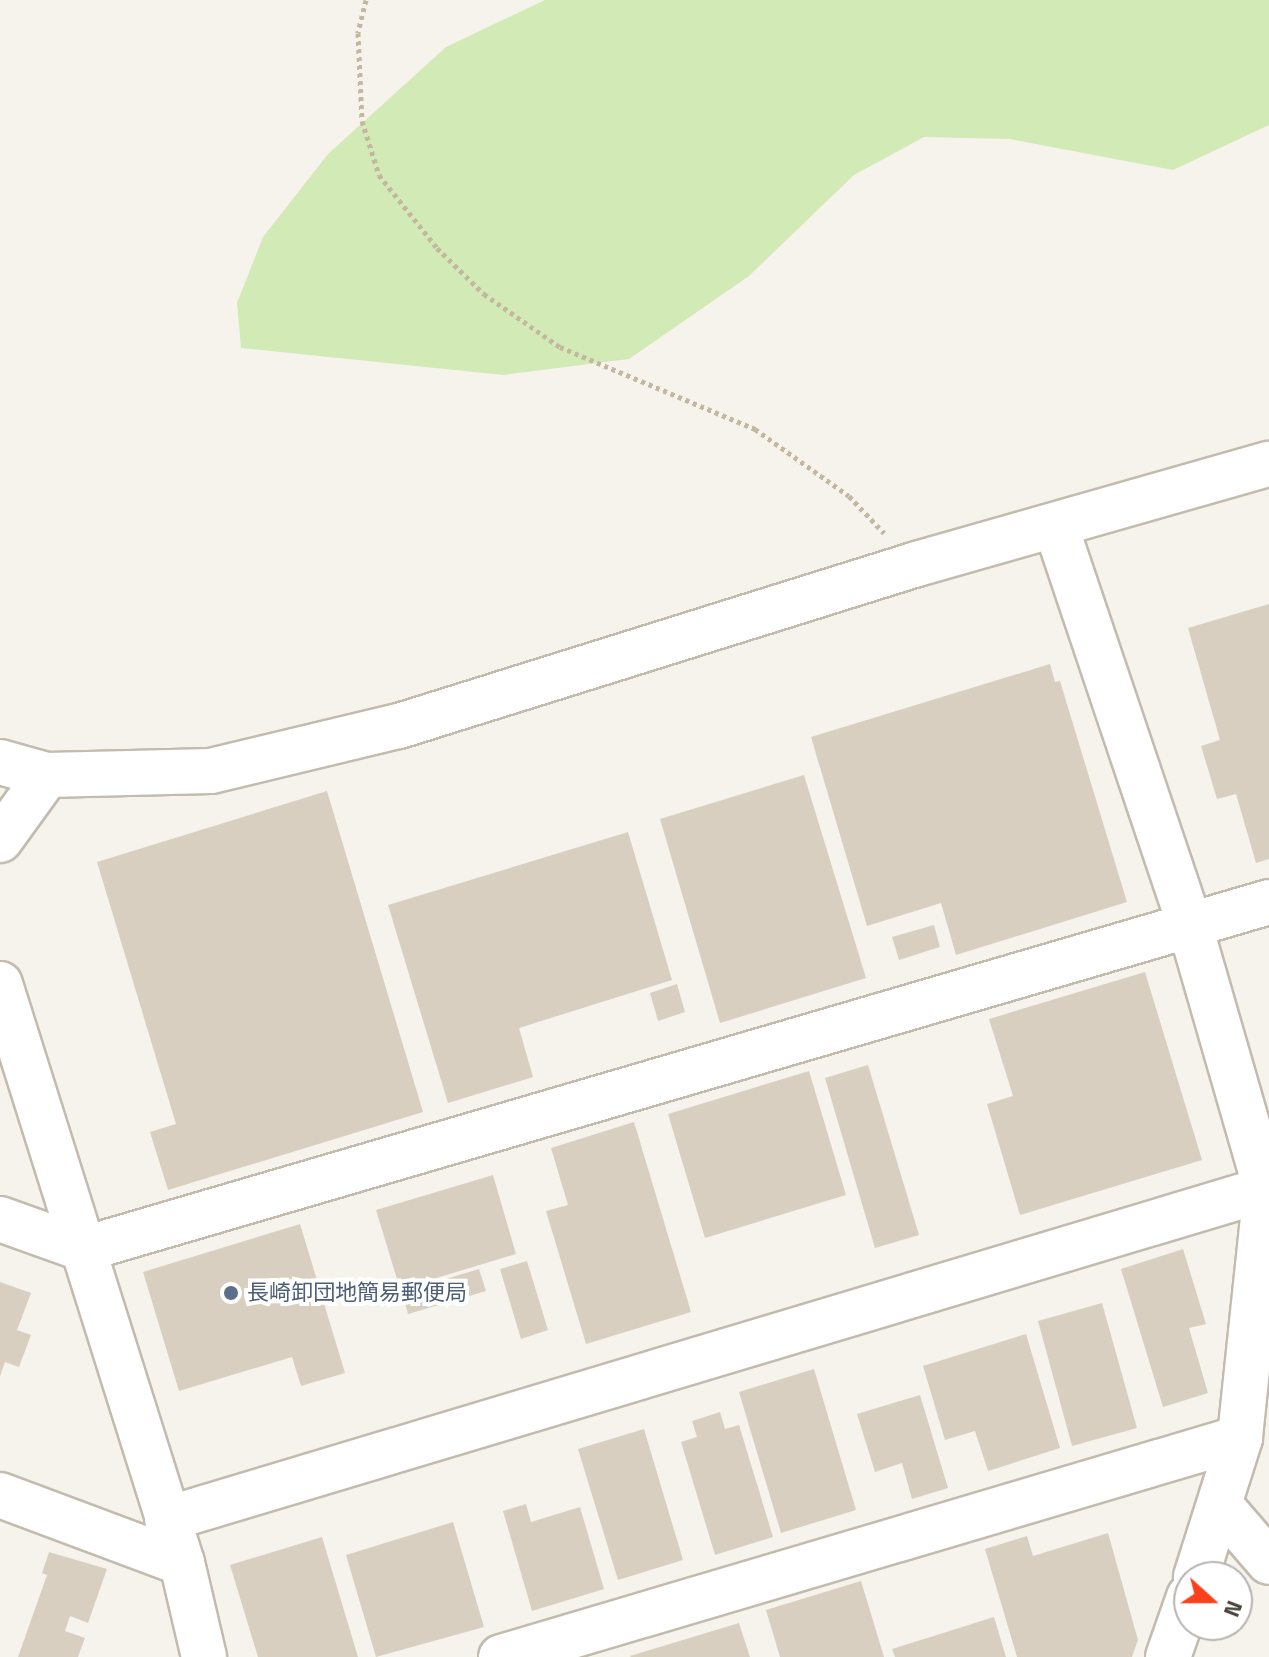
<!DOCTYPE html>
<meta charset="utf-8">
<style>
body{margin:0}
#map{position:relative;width:1269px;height:1657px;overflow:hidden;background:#f6f3ec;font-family:"Titillium Web","Noto Sans JP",sans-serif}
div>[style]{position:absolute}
.green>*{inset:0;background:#d2eab5}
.building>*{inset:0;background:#d8cfc1}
.path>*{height:5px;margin-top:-2.5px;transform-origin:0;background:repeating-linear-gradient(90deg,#c4b79f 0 4px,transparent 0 8px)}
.roads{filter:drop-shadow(2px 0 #c2bbae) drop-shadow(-2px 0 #c2bbae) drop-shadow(0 2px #c2bbae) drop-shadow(0 -2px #c2bbae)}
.minor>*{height:44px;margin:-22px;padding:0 22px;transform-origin:22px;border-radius:22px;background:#fff}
.dots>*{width:22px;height:22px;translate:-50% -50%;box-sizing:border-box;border:4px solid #fff;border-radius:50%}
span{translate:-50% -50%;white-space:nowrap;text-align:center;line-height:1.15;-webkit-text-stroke:8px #fff;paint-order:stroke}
.service-label{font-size:22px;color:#4e5e75}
.left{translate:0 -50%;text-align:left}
.north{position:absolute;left:1173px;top:1561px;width:80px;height:80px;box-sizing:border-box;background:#fff;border:2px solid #b7b4b0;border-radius:50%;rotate:111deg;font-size:22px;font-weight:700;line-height:32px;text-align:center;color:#4b4439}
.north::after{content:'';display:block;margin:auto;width:28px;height:36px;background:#fc3f1d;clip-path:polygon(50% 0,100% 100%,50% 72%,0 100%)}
</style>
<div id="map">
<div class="green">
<i style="clip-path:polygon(545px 0,1269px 0,1269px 125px,1173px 170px,1010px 139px,924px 137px,854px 175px,749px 276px,629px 359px,503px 375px,241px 348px,237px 303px,263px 237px,328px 154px,446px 47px)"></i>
</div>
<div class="building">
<i style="clip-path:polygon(1269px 604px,1269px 859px,1256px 863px,1236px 794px,1217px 799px,1201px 746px,1220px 740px,1188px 628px)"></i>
<i style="clip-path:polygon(1050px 664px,1055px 682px,1060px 681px,1127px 902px,956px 955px,941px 903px,867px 926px,811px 737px)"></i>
<i style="clip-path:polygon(804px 775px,866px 978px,720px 1023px,660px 819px)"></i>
<i style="clip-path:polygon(327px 791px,423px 1112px,168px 1190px,150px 1132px,176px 1124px,97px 862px)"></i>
<i style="clip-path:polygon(628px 832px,672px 980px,519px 1028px,533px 1077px,448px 1103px,388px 905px)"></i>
<i style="clip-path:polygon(934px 925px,940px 947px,899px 960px,892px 937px)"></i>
<i style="clip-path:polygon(1145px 972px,1202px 1160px,1020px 1215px,987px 1104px,1013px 1096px,989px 1019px)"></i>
<i style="clip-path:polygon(677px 984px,685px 1012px,658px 1021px,650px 993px)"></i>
<i style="clip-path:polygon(868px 1065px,919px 1235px,875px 1248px,825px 1078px)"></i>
<i style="clip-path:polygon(809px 1071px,846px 1195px,705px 1238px,668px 1114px)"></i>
<i style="clip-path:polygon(634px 1122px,691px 1312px,586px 1344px,546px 1211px,568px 1205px,551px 1148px)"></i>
<i style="clip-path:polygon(493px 1175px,516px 1254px,400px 1289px,376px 1210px)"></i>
<i style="clip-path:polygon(300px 1224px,345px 1373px,301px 1386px,292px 1357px,179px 1391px,143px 1272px)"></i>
<i style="clip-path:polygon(1183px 1249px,1206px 1324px,1189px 1328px,1208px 1393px,1163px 1407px,1121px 1269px)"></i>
<i style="clip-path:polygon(527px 1261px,548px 1330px,521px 1339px,500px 1269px)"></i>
<i style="clip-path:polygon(479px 1269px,486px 1291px,408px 1314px,402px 1292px)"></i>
<i style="clip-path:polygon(0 1282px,31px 1293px,17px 1330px,31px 1335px,19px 1367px,5px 1362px,0 1376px)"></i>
<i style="clip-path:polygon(1102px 1303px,1137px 1428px,1072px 1446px,1038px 1321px)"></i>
<i style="clip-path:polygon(1026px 1334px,1060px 1448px,988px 1471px,975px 1431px,945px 1440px,923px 1366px)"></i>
<i style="clip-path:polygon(814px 1369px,856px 1510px,781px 1533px,739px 1392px)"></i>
<i style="clip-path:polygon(920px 1395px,948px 1488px,912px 1499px,902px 1463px,875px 1472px,857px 1414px)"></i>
<i style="clip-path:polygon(720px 1412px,725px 1429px,739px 1425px,773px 1537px,715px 1555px,681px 1442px,697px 1437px,692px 1421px)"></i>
<i style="clip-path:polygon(644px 1429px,683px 1560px,618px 1580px,578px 1449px)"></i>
<i style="clip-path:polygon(526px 1504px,531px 1522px,580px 1507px,604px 1589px,532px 1611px,503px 1511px)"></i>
<i style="clip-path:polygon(453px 1522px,484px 1627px,376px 1657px,346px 1555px)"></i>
<i style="clip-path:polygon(1108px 1533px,1138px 1640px,1132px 1657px,1017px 1657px,985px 1549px,1027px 1536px,1033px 1556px)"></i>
<i style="clip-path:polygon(322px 1537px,358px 1657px,258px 1657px,230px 1565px)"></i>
<i style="clip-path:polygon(49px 1552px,107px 1569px,88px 1623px,70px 1616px,65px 1631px,85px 1638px,78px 1657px,18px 1657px,47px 1575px,42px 1573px)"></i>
<i style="clip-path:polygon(861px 1581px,884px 1657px,780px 1657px,766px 1610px)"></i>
<i style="clip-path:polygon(994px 1617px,1006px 1657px,895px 1657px,892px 1649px)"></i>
<i style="clip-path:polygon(739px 1623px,750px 1657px,631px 1657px,630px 1656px)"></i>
</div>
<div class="path">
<i style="left:366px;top:0;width:34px;rotate:104deg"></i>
<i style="left:358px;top:33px;width:88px;rotate:87.4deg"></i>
<i style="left:362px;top:121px;width:57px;rotate:72.5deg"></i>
<i style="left:379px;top:175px;width:93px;rotate:51.5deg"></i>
<i style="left:437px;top:248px;width:66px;rotate:44.4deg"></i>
<i style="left:484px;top:294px;width:93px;rotate:34.9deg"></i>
<i style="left:560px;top:347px;width:212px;rotate:22.8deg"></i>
<i style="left:755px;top:429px;width:115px;rotate:35.5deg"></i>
<i style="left:849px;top:496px;width:51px;rotate:46.6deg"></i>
</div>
<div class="roads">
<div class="minor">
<i style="left:1056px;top:527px;width:421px;rotate:71.4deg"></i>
<i style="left:1190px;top:926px;width:274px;rotate:73.9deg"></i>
<i style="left:1266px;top:1189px;width:250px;rotate:96deg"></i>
<i style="left:1240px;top:1438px;width:146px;rotate:107.6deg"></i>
<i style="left:0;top:762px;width:49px;rotate:15.5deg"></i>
<i style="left:47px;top:775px;width:164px;rotate:-1.4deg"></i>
<i style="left:211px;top:771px;width:193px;rotate:-13.5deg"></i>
<i style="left:399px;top:726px;width:543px;rotate:-17.37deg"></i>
<i style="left:917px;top:564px;width:366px;rotate:-15.9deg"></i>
<i style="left:0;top:840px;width:80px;rotate:-54.1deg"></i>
<i style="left:0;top:984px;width:607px;rotate:72.55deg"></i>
<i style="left:182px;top:1563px;width:97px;rotate:76.8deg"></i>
<i style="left:0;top:1219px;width:89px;rotate:19.7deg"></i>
<i style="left:84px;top:1249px;width:1235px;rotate:-16.32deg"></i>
<i style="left:0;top:1495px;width:194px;rotate:20.5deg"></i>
<i style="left:1220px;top:1505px;width:75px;rotate:49.3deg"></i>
<i style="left:167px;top:1519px;width:1151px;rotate:-16.72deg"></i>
<i style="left:501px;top:1657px;width:771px;rotate:-16.51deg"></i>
<i style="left:1168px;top:1657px;width:64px;rotate:-70.7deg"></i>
</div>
</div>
<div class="dots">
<i style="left:231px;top:1293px;background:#5c6f8a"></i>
</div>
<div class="service-label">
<span class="left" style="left:247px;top:1293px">長崎卸団地簡易郵便局</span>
</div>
<div class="north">N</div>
</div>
